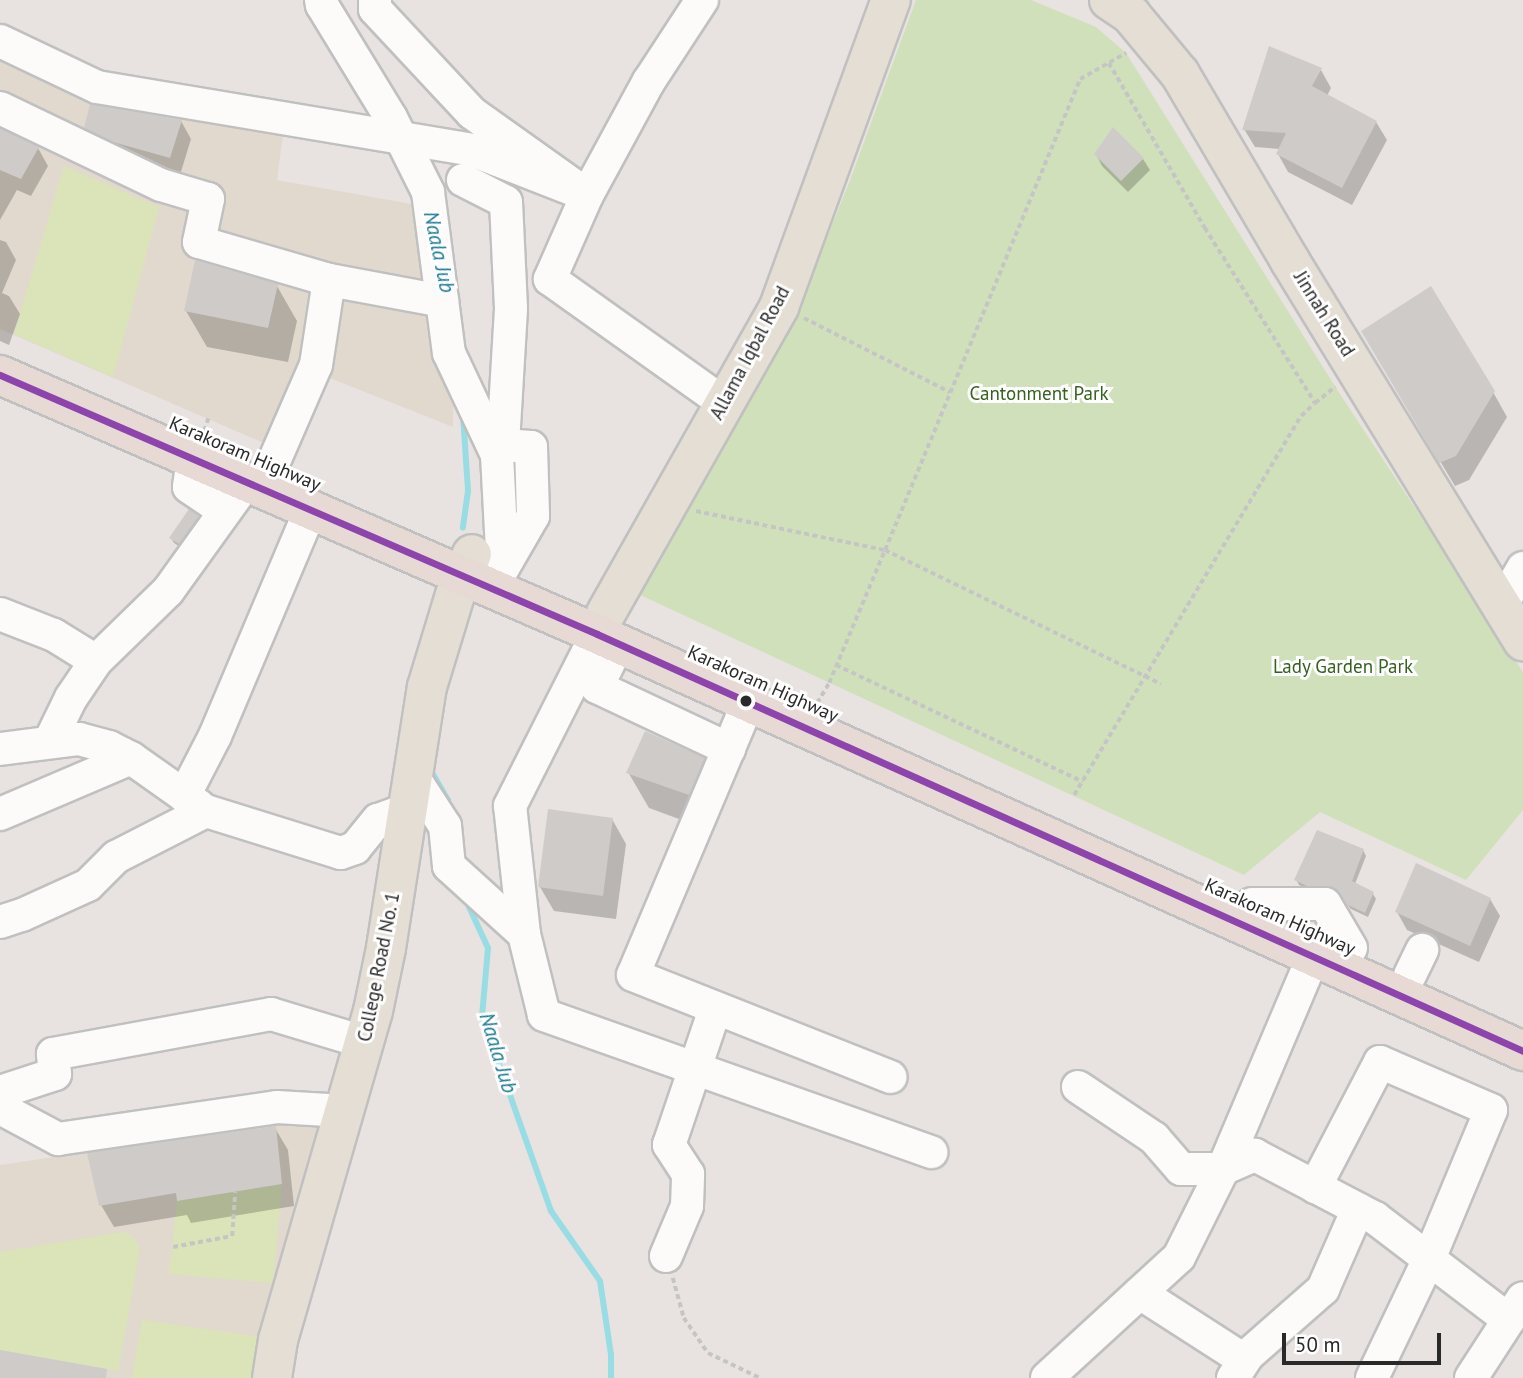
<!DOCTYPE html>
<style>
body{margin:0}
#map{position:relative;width:1523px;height:1378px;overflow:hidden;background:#e8e3e0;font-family:"PT Sans",sans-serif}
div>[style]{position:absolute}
.education>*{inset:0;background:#e2d9ce}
.green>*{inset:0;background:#d0e0bb}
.pitch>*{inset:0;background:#dbe4b8}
.shadow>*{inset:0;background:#0003}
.stream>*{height:6px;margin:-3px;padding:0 3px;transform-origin:3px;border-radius:3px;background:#98dde4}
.building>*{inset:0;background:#cfcbc9}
.path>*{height:3.5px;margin-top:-1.75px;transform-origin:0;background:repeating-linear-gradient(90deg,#c6c5c5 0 5px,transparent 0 8.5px)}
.roads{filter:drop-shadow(2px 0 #c1c0c1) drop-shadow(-2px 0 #c1c0c1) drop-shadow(0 2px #c1c0c1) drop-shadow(0 -2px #c1c0c1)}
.minor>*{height:32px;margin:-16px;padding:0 16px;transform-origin:16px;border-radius:16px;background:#fcfbfa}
.major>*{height:38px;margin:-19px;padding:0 19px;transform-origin:19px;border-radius:19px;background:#e5ded4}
.highway>*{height:38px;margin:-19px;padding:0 19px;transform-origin:19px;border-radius:19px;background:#e7dad4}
.bus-1>*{height:7px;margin:-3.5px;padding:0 3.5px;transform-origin:3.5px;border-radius:3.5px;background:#8e44ad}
.dots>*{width:19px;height:19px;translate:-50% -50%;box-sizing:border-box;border:4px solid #fff;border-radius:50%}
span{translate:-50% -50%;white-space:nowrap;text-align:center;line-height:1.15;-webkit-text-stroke:6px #fff;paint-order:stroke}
.street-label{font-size:19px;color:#292929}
.park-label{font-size:19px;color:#36611e}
.water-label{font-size:21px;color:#167991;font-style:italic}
.scale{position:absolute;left:1282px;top:1333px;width:159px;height:32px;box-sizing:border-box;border:4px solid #292929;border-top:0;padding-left:9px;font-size:21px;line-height:24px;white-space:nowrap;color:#292929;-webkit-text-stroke:5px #fff;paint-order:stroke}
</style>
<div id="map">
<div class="education">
<i style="clip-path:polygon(0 45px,284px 127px,277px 180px,423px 206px,454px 368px,453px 427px,322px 375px,289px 454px,0 329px)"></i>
<i style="clip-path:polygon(321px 1117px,273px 1283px,255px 1378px,0 1378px,0 1165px)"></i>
</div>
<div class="green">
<i style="clip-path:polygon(916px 0,1031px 0,1096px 27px,1126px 53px,1338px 391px,1523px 672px,1523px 810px,1466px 880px,1320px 812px,1244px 875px,638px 594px,796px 314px,849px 183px)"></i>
</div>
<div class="pitch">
<i style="clip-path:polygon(64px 166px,159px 207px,113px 377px,14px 334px)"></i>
<i style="clip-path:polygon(282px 1184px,273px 1283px,169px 1274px,177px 1201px)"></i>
<i style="clip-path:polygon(123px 1232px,131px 1235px,140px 1248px,118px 1371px,0 1350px,0 1252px)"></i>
<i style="clip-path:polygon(142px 1320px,262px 1337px,255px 1378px,132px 1378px)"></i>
</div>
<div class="shadow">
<i style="clip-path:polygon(1321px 70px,1331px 88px,1327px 96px,1376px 122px,1387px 140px,1352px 205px,1288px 172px,1278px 154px,1280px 149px,1255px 147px,1244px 129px)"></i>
<i style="clip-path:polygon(181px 121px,191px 139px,180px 175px,96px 146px,86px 127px)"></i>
<i style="clip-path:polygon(0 130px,38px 148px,48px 166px,31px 196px,17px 190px,0 220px)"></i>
<i style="clip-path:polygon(1096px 154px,1143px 159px,1150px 170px,1128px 192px,1102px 166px)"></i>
<i style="clip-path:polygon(0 240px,6px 242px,16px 260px,2px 293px,9px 296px,20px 314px,9px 345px,0 341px)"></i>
<i style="clip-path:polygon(277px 286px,297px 321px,288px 362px,207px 347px,186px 311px)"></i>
<i style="clip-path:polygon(1377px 356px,1493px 392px,1507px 417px,1469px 480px,1455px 486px)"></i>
<i style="clip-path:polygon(198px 517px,201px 523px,182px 548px,174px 543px,171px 538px)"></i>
<i style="clip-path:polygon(704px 759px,724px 795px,709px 830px,649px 808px,628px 772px)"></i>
<i style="clip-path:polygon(612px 819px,626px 844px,616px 919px,554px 911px,540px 887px)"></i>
<i style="clip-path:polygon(1363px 850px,1366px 856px,1355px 884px,1373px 894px,1376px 899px,1368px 917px,1351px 909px,1338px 893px,1311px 890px,1299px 885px,1296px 879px)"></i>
<i style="clip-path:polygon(1490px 899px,1500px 916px,1479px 962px,1407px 930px,1397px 912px)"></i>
<i style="clip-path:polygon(275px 1128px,288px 1150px,294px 1206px,191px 1223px,187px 1215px,114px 1227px,101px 1205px)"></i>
</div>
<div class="stream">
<i style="left:463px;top:415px;width:76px;rotate:86.2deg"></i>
<i style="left:468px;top:491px;width:37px;rotate:98deg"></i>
<i style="left:430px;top:769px;width:36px;rotate:60deg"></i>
<i style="left:448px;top:800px;width:9px;rotate:84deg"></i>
<i style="left:464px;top:896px;width:57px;rotate:65.2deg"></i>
<i style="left:488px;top:948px;width:68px;rotate:95deg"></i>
<i style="left:482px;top:1016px;width:207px;rotate:70.5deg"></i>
<i style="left:551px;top:1211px;width:85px;rotate:55deg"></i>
<i style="left:600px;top:1281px;width:75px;rotate:81.5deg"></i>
<i style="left:611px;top:1355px;width:23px;rotate:90deg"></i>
</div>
<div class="building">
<i style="clip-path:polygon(1269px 46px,1322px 68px,1312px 86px,1377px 121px,1342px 188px,1276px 154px,1286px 133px,1242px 130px)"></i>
<i style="clip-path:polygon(90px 104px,182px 120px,170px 158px,113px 142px,84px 128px)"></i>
<i style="clip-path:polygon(1113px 127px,1144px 158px,1121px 181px,1094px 154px)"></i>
<i style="clip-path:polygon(0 128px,39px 147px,21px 179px,0 170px)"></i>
<i style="clip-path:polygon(195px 260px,278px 284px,268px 328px,184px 311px)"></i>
<i style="clip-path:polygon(1431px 286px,1495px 391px,1456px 456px,1439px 463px,1361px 331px)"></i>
<i style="clip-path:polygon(189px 509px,199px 516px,179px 544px,169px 538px)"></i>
<i style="clip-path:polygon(645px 731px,705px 758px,689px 795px,626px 773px)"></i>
<i style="clip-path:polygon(548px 809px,613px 818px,603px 896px,538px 887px)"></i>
<i style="clip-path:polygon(1317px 830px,1364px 849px,1352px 881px,1374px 892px,1365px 913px,1346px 904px,1333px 888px,1307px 886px,1294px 880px)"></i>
<i style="clip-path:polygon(1416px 863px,1491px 898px,1470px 946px,1395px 912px)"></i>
<i style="clip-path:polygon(276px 1126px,282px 1184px,177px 1201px,176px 1193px,99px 1206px,87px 1153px)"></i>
<i style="clip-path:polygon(0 1350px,107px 1369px,106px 1378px,0 1378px)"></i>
</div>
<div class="path">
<i style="left:1109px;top:63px;width:191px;rotate:59.8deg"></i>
<i style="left:1205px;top:228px;width:207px;rotate:57.8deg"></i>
<i style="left:1315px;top:403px;width:26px;rotate:-39deg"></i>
<i style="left:804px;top:318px;width:164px;rotate:26.9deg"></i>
<i style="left:204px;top:431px;width:13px;rotate:-72deg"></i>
<i style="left:696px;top:511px;width:193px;rotate:11.7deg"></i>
<i style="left:885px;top:550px;width:307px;rotate:25.9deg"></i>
<i style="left:836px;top:665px;width:273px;rotate:25.3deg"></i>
<i style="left:817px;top:703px;width:23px;rotate:-59deg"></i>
<i style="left:829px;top:683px;width:144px;rotate:-67.2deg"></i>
<i style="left:885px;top:550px;width:510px;rotate:-67.51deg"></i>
<i style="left:1080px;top:79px;width:53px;rotate:-29.5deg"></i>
<i style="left:1074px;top:795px;width:442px;rotate:-59.1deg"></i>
<i style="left:1301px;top:416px;width:19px;rotate:-43deg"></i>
<i style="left:173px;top:1247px;width:60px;rotate:-10.6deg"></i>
<i style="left:232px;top:1236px;width:44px;rotate:-86.1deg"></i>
<i style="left:673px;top:1278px;width:41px;rotate:74.6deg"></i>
<i style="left:684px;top:1318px;width:42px;rotate:55.6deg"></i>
<i style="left:708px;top:1353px;width:58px;rotate:25.7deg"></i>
</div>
<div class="roads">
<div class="minor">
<i style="left:321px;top:0;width:5px;rotate:79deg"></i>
<i style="left:322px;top:5px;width:132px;rotate:58.6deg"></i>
<i style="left:391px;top:118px;width:83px;rotate:63.4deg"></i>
<i style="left:428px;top:192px;width:162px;rotate:82.6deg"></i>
<i style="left:449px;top:353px;width:113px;rotate:64.8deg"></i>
<i style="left:497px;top:455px;width:113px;rotate:87deg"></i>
<i style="left:375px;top:0;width:9px;rotate:90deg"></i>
<i style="left:375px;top:9px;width:142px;rotate:47deg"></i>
<i style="left:472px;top:113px;width:141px;rotate:35.5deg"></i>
<i style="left:587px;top:195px;width:130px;rotate:-61.5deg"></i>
<i style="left:649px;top:81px;width:97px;rotate:-56.8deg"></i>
<i style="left:0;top:41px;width:107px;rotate:25.4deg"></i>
<i style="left:97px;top:87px;width:380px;rotate:9.5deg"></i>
<i style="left:472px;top:150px;width:123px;rotate:21.4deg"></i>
<i style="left:587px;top:195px;width:92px;rotate:113.8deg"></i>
<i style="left:550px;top:279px;width:214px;rotate:35.5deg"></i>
<i style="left:0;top:108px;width:178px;rotate:25.6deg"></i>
<i style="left:161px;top:185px;width:49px;rotate:16.6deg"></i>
<i style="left:208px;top:199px;width:44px;rotate:101.8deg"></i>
<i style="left:199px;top:242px;width:135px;rotate:16.3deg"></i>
<i style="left:329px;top:280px;width:115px;rotate:10.5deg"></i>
<i style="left:463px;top:180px;width:48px;rotate:27.1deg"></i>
<i style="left:506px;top:202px;width:107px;rotate:87.3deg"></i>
<i style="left:511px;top:309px;width:136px;rotate:93.4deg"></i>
<i style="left:503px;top:445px;width:28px;rotate:4deg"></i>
<i style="left:531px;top:447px;width:69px;rotate:88.3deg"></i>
<i style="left:533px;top:516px;width:60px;rotate:120deg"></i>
<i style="left:193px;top:458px;width:29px;rotate:98deg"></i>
<i style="left:189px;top:487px;width:30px;rotate:34deg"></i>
<i style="left:214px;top:504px;width:35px;rotate:-35deg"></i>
<i style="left:272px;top:466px;width:110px;rotate:-66.5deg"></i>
<i style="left:316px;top:365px;width:86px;rotate:-81.3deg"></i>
<i style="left:1501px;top:606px;width:44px;rotate:-59.9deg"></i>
<i style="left:0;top:614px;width:58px;rotate:21.3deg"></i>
<i style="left:54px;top:635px;width:49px;rotate:31.8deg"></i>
<i style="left:618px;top:644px;width:48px;rotate:116deg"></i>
<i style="left:597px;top:687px;width:146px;rotate:25.2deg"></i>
<i style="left:748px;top:703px;width:295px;rotate:112.9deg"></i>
<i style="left:633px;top:975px;width:277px;rotate:21.6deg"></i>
<i style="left:50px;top:741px;width:48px;rotate:-64deg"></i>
<i style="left:71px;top:698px;width:45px;rotate:-56deg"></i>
<i style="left:96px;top:661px;width:100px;rotate:-44.2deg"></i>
<i style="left:168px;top:591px;width:135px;rotate:-54.3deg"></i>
<i style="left:0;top:749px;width:80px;rotate:-7.2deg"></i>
<i style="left:79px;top:739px;width:31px;rotate:15deg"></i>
<i style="left:109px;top:747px;width:25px;rotate:27deg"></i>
<i style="left:131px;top:758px;width:83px;rotate:35.2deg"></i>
<i style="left:412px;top:775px;width:61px;rotate:57.1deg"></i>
<i style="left:445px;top:826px;width:40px;rotate:84.3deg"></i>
<i style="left:449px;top:866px;width:101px;rotate:42.2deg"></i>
<i style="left:524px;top:934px;width:83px;rotate:76.1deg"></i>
<i style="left:544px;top:1015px;width:411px;rotate:19.5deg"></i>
<i style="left:184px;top:796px;width:68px;rotate:-62.7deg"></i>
<i style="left:215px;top:736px;width:246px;rotate:-67.1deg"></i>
<i style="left:0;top:814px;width:142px;rotate:-23.1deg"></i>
<i style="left:1252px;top:904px;width:73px"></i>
<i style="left:1325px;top:904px;width:51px;rotate:59.4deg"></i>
<i style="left:0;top:922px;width:23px;rotate:-18deg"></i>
<i style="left:22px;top:915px;width:72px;rotate:-24.4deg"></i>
<i style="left:88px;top:885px;width:40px;rotate:-45deg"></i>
<i style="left:116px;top:857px;width:101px;rotate:-27.1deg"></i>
<i style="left:206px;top:811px;width:141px;rotate:17.3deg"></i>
<i style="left:341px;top:853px;width:15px;rotate:-20deg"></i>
<i style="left:355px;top:848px;width:36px;rotate:-51deg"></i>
<i style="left:378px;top:820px;width:30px;rotate:-20deg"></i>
<i style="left:524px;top:934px;width:129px;rotate:-96.2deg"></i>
<i style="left:510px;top:806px;width:193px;rotate:-63.2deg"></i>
<i style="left:1410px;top:975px;width:28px;rotate:-64deg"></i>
<i style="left:1078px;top:1087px;width:92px;rotate:33.9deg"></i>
<i style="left:1154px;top:1138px;width:41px;rotate:48.9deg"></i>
<i style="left:1181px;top:1169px;width:42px"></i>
<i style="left:1223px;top:1169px;width:35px;rotate:-24deg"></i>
<i style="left:1255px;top:1155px;width:136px;rotate:27.7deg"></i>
<i style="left:1375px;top:1218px;width:168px;rotate:37.3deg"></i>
<i style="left:0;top:1092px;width:58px;rotate:-18.1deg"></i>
<i style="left:55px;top:1074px;width:20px;rotate:-96deg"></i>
<i style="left:53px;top:1054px;width:222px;rotate:-10.4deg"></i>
<i style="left:271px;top:1014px;width:97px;rotate:16.8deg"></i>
<i style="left:0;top:1108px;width:66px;rotate:28.1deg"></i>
<i style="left:58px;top:1139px;width:221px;rotate:-8.3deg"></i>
<i style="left:277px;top:1107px;width:68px;rotate:3.4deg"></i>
<i style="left:1315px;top:1187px;width:141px;rotate:-62.5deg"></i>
<i style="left:1380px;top:1062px;width:121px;rotate:23.4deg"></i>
<i style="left:1491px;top:1110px;width:161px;rotate:112.6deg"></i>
<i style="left:1429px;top:1259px;width:132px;rotate:115.6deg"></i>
<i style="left:666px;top:1256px;width:54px;rotate:-67.2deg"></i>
<i style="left:687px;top:1206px;width:32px;rotate:-88deg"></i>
<i style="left:688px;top:1174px;width:35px;rotate:-123deg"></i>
<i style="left:669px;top:1145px;width:144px;rotate:-71.3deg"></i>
<i style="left:1140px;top:1293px;width:124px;rotate:32.8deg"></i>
<i style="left:1047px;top:1378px;width:179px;rotate:-42.5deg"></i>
<i style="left:1179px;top:1257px;width:98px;rotate:-63.4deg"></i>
<i style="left:1223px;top:1169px;width:230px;rotate:-67deg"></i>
<i style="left:1233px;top:1378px;width:27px;rotate:-57deg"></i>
<i style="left:1248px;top:1355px;width:100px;rotate:-41.3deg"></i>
<i style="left:1323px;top:1289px;width:87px;rotate:-66.4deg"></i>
<i style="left:1471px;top:1378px;width:95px;rotate:-57deg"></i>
</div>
<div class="major">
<i style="left:1109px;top:0;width:27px;rotate:34deg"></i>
<i style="left:1131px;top:15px;width:77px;rotate:50.3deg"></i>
<i style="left:1180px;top:74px;width:217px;rotate:59.5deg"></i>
<i style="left:1290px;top:261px;width:446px;rotate:58.5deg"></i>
<i style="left:606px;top:613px;width:352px;rotate:-60.5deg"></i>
<i style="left:779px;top:307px;width:327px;rotate:-70deg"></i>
<i style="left:272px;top:1378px;width:38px;rotate:-81deg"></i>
<i style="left:278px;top:1340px;width:342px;rotate:-73.9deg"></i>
<i style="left:373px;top:1011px;width:64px;rotate:-78.3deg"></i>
<i style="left:386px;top:948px;width:264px;rotate:-81.1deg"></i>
<i style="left:427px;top:687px;width:96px;rotate:-73.1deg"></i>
<i style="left:455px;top:595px;width:44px;rotate:-67.5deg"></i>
</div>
<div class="highway">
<i style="left:0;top:375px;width:651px;rotate:23.45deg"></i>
<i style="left:597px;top:634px;width:1016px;rotate:24.24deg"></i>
</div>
</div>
<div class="bus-1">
<i style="left:0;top:375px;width:651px;rotate:23.45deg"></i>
<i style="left:597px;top:634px;width:1016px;rotate:24.24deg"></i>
</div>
<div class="dots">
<i style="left:746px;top:701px;background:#292929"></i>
</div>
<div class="street-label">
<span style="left:1324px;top:314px;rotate:58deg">Jinnah Road</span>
<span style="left:750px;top:353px;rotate:-62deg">Allama Iqbal Road</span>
<span style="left:245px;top:454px;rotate:23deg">Karakoram Highway</span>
<span style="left:763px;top:684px;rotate:24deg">Karakoram Highway</span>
<span style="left:1280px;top:917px;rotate:24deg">Karakoram Highway</span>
<span style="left:379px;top:967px;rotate:-79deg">College Road No. 1</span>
</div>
<div class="park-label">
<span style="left:1039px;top:394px">Cantonment Park</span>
<span style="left:1343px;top:667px">Lady Garden Park</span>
</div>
<div class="water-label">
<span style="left:439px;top:252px;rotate:78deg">Naala Jub</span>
<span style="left:498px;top:1053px;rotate:73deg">Naala Jub</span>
</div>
<div class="scale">50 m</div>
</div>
